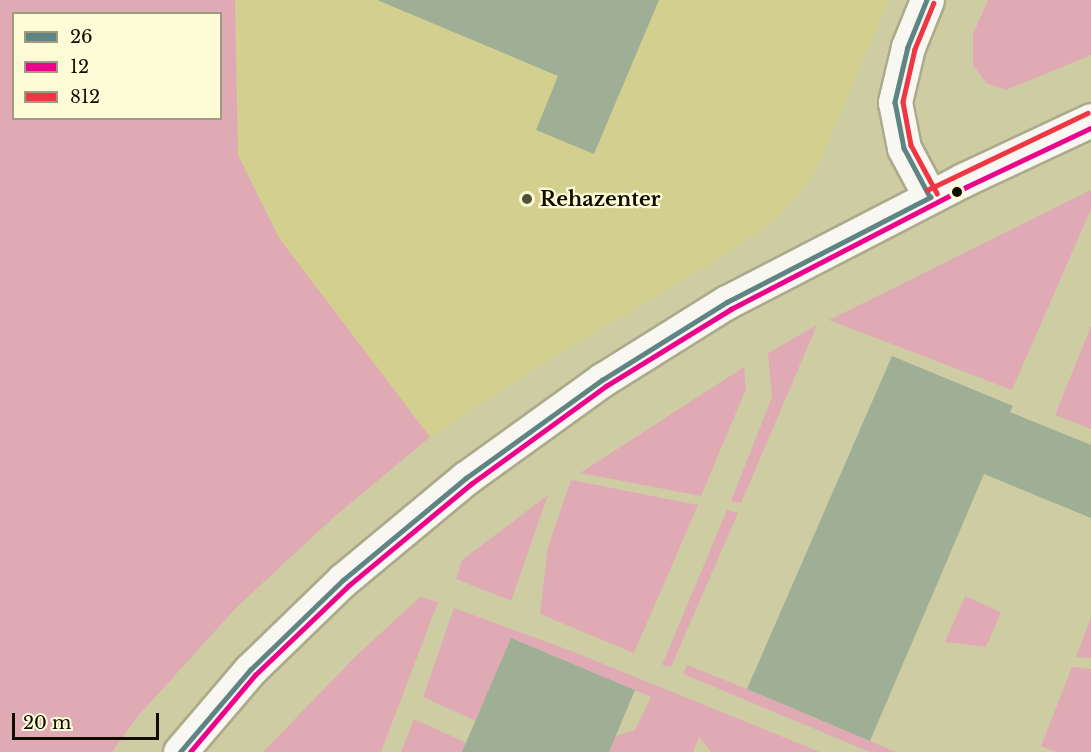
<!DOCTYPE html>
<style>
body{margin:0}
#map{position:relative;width:1091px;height:752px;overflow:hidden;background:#cecca3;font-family:"Libre Baskerville",serif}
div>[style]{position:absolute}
.built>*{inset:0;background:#d3d08f}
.green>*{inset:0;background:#e0aab5}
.building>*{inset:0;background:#9faf96}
.roads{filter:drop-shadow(2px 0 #abaa8a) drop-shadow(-2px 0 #abaa8a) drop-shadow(0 2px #abaa8a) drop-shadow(0 -2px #abaa8a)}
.street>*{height:33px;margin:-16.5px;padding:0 16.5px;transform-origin:16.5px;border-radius:16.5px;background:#f8f7f1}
.secondary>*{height:33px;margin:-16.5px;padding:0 16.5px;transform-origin:16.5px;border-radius:16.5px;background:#f8f7f1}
.bus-1>*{height:4.5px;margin:-2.25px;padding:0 2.25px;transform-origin:2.25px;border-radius:2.25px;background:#5e8583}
.bus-2>*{height:4.5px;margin:-2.25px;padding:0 2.25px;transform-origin:2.25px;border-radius:2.25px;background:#ed028c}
.bus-3>*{height:4.5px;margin:-2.25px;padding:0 2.25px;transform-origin:2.25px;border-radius:2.25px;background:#ef3744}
.dots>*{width:16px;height:16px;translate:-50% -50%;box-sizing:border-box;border:3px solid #fdfcd7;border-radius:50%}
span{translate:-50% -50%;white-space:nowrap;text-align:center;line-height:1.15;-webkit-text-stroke:4.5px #fdfcd7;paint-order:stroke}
.poi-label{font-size:20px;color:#0e0d00;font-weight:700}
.left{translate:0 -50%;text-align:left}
.legend{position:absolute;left:12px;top:12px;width:210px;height:108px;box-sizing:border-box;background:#fdfcd7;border:2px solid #9d9c81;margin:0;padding:8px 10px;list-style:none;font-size:18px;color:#0e0d00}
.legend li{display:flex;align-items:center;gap:12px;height:30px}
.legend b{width:30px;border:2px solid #9d9c81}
.scale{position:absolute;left:12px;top:713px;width:147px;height:27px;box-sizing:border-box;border:3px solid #0e0d00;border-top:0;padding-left:8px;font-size:18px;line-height:21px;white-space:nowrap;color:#0e0d00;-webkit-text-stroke:4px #fdfcd7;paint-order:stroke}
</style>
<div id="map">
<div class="built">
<i style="clip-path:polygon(235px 0,889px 0,813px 177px,773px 222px,706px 267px,552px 358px,430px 437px,279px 238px,238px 155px)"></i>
</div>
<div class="green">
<i style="clip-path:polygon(evenodd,0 0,235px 0,238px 155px,279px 238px,430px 437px,334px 517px,236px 608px,138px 716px,112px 752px,0 752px,0 0,14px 14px,220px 14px,220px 118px,14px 118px,14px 14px)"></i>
<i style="clip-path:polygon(988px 0,1091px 0,1091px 55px,1006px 90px,986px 83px,973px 65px,973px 34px)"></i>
<i style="clip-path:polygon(1091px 190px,1091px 209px,1012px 390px,829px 320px)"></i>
<i style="clip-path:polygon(817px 325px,741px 503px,731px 501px,772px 397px,768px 353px)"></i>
<i style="clip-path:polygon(1091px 326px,1091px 429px,1055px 415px)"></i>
<i style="clip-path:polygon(744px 367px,746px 389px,701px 496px,580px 473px)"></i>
<i style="clip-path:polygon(571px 480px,698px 505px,634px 653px,540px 614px,548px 547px)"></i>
<i style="clip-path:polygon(548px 495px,511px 601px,456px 579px,462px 560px)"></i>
<i style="clip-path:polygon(727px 510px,738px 513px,671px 667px,662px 665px)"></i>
<i style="clip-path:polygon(965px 596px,1001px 612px,986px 647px,945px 642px)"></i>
<i style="clip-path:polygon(420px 597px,438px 602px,381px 752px,263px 752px,356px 656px)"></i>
<i style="clip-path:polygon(454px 608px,574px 652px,820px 752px,711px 752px,699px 737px,693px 752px,609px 752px,615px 736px,635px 730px,651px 697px,511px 638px,476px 721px,423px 697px)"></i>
<i style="clip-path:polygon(1091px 617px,1091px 658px,1076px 657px)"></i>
<i style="clip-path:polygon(687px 665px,747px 689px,896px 752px,870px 752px,683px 674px)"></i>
<i style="clip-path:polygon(1072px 667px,1091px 669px,1091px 752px,1056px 752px,1041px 746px)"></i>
<i style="clip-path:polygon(414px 719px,467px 743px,463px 752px,401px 752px)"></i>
</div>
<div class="building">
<i style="clip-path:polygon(377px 0,659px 0,594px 154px,536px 130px,558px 76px)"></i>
<i style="clip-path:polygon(892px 356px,1013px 406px,1010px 412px,1091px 445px,1091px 518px,984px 474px,870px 741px,747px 689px)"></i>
<i style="clip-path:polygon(511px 638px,635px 690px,609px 752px,462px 752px)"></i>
</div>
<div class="roads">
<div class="street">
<i style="left:927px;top:0;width:51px;rotate:112deg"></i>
<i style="left:908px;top:47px;width:57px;rotate:103.3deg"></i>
<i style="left:895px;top:102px;width:47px;rotate:78.9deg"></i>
<i style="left:904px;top:148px;width:55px;rotate:62deg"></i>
</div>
<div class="secondary">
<i style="left:180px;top:752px;width:108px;rotate:-49.5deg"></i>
<i style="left:250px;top:670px;width:129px;rotate:-44.1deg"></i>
<i style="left:343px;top:580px;width:160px;rotate:-39.7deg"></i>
<i style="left:466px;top:478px;width:168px;rotate:-35.8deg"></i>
<i style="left:602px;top:380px;width:147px;rotate:-32deg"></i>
<i style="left:727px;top:302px;width:266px;rotate:-27.3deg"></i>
<i style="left:963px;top:180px;width:141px;rotate:-25.1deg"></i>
</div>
</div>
<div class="bus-1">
<i style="left:927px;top:0;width:51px;rotate:112deg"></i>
<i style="left:908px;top:47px;width:57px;rotate:103.3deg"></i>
<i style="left:895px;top:102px;width:47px;rotate:78.9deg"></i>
<i style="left:904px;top:148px;width:55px;rotate:62deg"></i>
<i style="left:180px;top:752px;width:108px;rotate:-49.5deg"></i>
<i style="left:250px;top:670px;width:129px;rotate:-44.1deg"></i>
<i style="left:343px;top:580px;width:160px;rotate:-39.7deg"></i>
<i style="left:466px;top:478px;width:168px;rotate:-35.8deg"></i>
<i style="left:602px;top:380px;width:147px;rotate:-32deg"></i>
<i style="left:727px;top:302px;width:229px;rotate:-27.3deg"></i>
</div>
<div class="bus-2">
<i style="left:190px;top:752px;width:101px;rotate:-49.8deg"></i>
<i style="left:255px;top:675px;width:129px;rotate:-43.7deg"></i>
<i style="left:348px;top:586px;width:160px;rotate:-39.7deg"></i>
<i style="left:471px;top:484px;width:167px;rotate:-36deg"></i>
<i style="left:606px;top:386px;width:147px;rotate:-31.6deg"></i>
<i style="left:731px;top:309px;width:265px;rotate:-27.4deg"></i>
<i style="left:966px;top:187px;width:138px;rotate:-25.3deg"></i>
</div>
<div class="bus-3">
<i style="left:934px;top:3px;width:50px;rotate:112.4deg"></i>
<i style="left:915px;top:49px;width:54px;rotate:102.8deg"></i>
<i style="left:903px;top:102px;width:44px;rotate:79.5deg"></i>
<i style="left:911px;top:145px;width:55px;rotate:61.6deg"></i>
<i style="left:927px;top:190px;width:178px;rotate:-25.6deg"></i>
</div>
<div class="dots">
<i style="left:957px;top:192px;background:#0e0d00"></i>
<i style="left:527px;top:199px;background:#515039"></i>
</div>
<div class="poi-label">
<span class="left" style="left:540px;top:199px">Rehazenter</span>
</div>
<ul class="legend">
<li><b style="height:8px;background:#5e8583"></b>26</li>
<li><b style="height:8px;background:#ed028c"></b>12</li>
<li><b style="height:8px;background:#ef3744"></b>812</li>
</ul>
<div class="scale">20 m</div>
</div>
